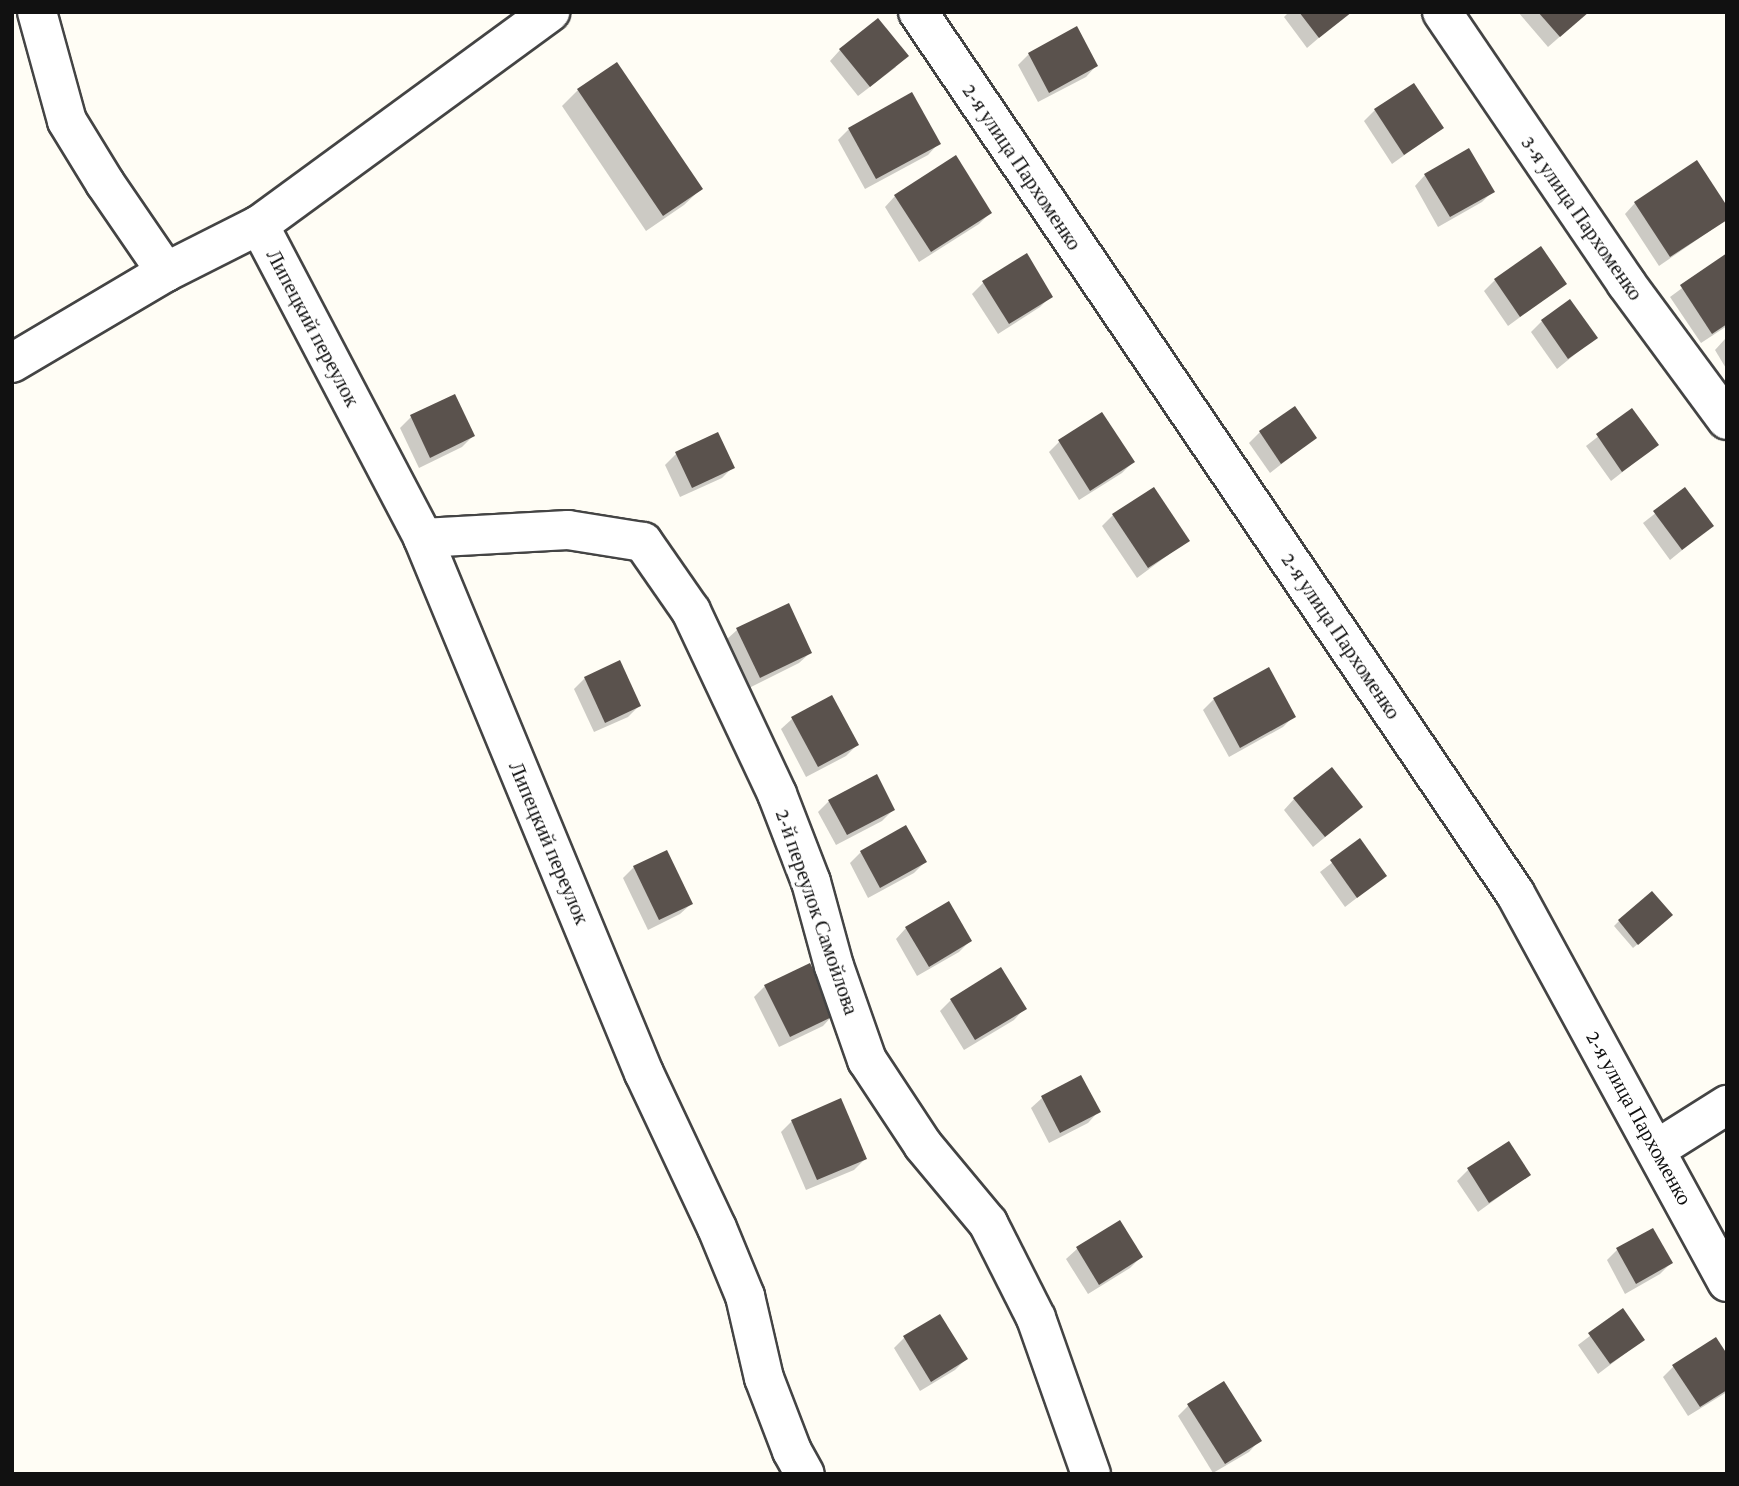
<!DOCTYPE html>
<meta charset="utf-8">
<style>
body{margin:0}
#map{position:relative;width:1739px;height:1486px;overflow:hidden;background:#fffdf5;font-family:"Crimson Pro",serif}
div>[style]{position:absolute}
.shadow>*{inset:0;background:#0003}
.building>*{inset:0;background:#5a524d}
.roads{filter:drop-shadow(2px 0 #444) drop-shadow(-2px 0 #444) drop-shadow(0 2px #444) drop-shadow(0 -2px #444)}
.street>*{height:38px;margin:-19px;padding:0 19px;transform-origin:19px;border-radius:19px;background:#fff}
span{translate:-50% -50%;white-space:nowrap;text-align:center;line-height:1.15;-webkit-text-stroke:7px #fff;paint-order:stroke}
.street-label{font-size:21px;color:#111}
.frame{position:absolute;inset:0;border:14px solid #111;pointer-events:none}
</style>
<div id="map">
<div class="shadow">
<i style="clip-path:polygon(1289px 12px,1349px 12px,1307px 48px,1284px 17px)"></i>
<i style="clip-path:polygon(1518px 12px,1588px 12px,1548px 47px)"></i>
<i style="clip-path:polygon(840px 50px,896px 67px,858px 96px,830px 61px)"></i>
<i style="clip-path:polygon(1029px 54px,1096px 66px,1086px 77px,1038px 102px,1018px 65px)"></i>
<i style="clip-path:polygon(578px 90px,701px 189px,684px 205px,646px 231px,562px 106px)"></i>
<i style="clip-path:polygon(1375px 110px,1442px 128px,1392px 164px,1364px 121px)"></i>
<i style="clip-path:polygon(849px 129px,938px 144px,928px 155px,865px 189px,838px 140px)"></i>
<i style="clip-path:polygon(1425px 175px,1493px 191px,1482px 202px,1438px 227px,1415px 186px)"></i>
<i style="clip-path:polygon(895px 196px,990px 213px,979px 224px,919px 262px,885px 207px)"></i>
<i style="clip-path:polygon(1635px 203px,1727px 219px,1659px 266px,1625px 214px)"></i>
<i style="clip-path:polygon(1727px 255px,1727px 326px,1701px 343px,1670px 297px)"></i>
<i style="clip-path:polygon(1026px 256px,1051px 296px,1040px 307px,998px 334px,972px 294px,983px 283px)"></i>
<i style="clip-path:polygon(1495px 280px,1565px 284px,1508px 326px,1484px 291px)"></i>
<i style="clip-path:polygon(1542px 321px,1595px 338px,1557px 369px,1531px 332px)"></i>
<i style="clip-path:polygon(1725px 339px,1727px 339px,1727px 370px,1715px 350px)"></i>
<i style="clip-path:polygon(454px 396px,473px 436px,462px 447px,419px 468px,400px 428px,411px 417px)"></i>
<i style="clip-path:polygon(1632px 410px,1657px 445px,1611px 481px,1586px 446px)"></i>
<i style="clip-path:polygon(1260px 432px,1315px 438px,1270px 473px,1249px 443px)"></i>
<i style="clip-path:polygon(717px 435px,733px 467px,722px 478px,680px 497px,665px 465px,676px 454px)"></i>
<i style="clip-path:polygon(1059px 442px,1133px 462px,1122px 473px,1079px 500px,1049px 452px)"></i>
<i style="clip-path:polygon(1685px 490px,1712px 526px,1670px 560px,1643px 523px)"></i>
<i style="clip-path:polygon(1113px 515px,1187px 541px,1137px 578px,1102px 526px)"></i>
<i style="clip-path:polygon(737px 630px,810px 653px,799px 663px,749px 688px,726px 640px)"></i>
<i style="clip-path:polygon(1268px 669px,1294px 716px,1283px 727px,1229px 757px,1203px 710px,1214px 699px)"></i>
<i style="clip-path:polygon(585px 678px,639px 706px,628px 717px,594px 732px,574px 689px)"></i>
<i style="clip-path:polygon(792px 719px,857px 745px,846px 756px,806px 777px,781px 729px)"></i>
<i style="clip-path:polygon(1294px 799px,1350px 817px,1313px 847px,1284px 810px)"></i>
<i style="clip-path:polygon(829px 801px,893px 810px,882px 821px,836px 845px,818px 812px)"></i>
<i style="clip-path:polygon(1360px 841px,1385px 876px,1345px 907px,1320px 872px)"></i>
<i style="clip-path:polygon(861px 852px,925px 862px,914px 873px,868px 898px,850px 863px)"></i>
<i style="clip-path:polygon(634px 867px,691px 904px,680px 914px,648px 930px,623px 878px)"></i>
<i style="clip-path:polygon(1666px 920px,1633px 948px,1614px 926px,1619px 921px)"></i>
<i style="clip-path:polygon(906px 928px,970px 941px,959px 952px,917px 976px,896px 939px)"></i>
<i style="clip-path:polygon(765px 986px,833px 1015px,823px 1026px,779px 1047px,754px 997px)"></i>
<i style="clip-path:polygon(951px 1000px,1024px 1009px,1014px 1020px,964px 1050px,940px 1011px)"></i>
<i style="clip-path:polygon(1080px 1077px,1098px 1112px,1088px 1123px,1049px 1143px,1031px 1108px,1042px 1098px)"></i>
<i style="clip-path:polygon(792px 1121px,865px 1159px,854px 1170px,806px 1190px,781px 1132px)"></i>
<i style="clip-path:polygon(1468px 1170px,1529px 1175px,1478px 1212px,1457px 1181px)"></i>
<i style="clip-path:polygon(1077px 1249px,1141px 1257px,1130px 1268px,1088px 1294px,1066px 1259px)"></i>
<i style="clip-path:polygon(1617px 1250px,1671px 1263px,1660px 1274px,1625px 1294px,1607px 1260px)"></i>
<i style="clip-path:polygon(1623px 1311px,1643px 1340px,1598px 1374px,1578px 1345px)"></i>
<i style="clip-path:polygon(904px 1338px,966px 1359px,955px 1370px,920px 1391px,894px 1348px)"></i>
<i style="clip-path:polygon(1727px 1357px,1727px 1392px,1688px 1416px,1663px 1377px,1674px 1366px)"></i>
<i style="clip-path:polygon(1189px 1405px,1259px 1441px,1249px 1452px,1213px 1473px,1178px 1416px)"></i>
</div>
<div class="building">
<i style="clip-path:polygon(1299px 12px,1352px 12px,1319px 38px)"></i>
<i style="clip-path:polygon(1538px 12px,1589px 12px,1560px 37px)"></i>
<i style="clip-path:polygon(878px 18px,909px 56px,870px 87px,839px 49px)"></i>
<i style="clip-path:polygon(1077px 26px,1098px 66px,1049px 93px,1028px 53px)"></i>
<i style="clip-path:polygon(617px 62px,703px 189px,663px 216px,577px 89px)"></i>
<i style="clip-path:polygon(1414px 83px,1444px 128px,1404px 155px,1374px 109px)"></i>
<i style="clip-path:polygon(912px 92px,941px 144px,876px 179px,848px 128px)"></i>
<i style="clip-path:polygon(1469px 148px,1495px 192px,1450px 217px,1424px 174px)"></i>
<i style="clip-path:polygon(956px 155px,992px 213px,931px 252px,894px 195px)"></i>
<i style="clip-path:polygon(1697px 160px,1727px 206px,1727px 220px,1670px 257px,1634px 202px)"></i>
<i style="clip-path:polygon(1541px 246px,1567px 284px,1520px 317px,1494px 279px)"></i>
<i style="clip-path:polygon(1027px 253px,1053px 297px,1009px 324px,982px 281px)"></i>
<i style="clip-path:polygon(1727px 253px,1727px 324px,1712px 334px,1680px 285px)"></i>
<i style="clip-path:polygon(1570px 299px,1598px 338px,1568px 359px,1541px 320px)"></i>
<i style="clip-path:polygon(455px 394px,475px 436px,430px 458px,410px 415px)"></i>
<i style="clip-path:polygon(1295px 406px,1317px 438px,1281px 464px,1259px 431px)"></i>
<i style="clip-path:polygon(1632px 408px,1659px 445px,1622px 472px,1596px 434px)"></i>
<i style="clip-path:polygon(1102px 412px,1135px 462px,1090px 491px,1058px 440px)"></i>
<i style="clip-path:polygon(718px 432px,735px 468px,692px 488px,675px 452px)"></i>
<i style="clip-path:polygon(1154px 487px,1190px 541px,1148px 568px,1112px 514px)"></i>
<i style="clip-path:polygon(1685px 487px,1714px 526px,1682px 550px,1653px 511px)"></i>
<i style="clip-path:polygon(789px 603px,812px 653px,760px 678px,736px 628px)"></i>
<i style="clip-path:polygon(620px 660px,641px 706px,605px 723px,584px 677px)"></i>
<i style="clip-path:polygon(1269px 667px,1296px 717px,1240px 748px,1213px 698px)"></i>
<i style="clip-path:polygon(832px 695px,859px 745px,818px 767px,791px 717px)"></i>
<i style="clip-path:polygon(1332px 767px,1363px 807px,1325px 837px,1293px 798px)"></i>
<i style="clip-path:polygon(877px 774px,895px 810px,847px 835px,828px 800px)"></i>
<i style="clip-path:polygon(906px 825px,927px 862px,880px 888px,860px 851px)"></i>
<i style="clip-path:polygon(1360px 838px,1387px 876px,1357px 898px,1330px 860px)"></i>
<i style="clip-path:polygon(667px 850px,693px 904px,659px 920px,633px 866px)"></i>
<i style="clip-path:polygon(1652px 891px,1673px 915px,1638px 945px,1618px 920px)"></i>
<i style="clip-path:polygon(949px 901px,972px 941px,929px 967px,905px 927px)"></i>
<i style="clip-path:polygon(810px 963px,836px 1015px,790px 1037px,764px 985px)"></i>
<i style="clip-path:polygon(1001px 967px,1027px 1009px,975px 1040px,950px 999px)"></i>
<i style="clip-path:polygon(1081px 1075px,1101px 1112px,1060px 1133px,1041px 1096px)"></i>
<i style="clip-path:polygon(841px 1098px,867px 1159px,817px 1180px,791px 1120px)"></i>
<i style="clip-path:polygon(1509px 1141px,1531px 1175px,1489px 1203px,1467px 1168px)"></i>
<i style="clip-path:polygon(1120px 1220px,1143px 1257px,1099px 1285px,1076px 1247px)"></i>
<i style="clip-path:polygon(1653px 1228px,1673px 1263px,1636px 1284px,1616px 1248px)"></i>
<i style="clip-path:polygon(1623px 1308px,1645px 1340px,1610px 1364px,1588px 1333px)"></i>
<i style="clip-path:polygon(940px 1314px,968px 1359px,931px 1382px,903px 1336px)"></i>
<i style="clip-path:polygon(1716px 1337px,1727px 1354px,1727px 1390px,1700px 1407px,1672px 1365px)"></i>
<i style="clip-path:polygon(1224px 1381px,1262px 1441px,1225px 1464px,1187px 1404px)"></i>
</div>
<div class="roads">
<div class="street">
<i style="left:37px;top:12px;width:113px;rotate:74.6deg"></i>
<i style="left:67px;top:121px;width:73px;rotate:58.5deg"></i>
<i style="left:105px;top:183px;width:108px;rotate:55.6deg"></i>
<i style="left:918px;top:12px;width:1064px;rotate:55.88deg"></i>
<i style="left:1515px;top:893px;width:443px;rotate:61.4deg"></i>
<i style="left:1442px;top:12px;width:328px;rotate:55.8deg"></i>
<i style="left:1626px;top:283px;width:170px;rotate:53.6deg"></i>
<i style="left:259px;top:225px;width:353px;rotate:62.3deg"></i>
<i style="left:423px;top:538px;width:579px;rotate:67.56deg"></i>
<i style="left:644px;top:1073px;width:171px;rotate:64.8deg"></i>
<i style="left:717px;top:1228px;width:74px;rotate:67.6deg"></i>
<i style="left:745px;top:1296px;width:84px;rotate:77deg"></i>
<i style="left:764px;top:1378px;width:78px;rotate:69deg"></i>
<i style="left:792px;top:1451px;width:26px;rotate:61deg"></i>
<i style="left:12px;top:363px;width:179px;rotate:-30.6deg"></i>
<i style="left:166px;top:272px;width:104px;rotate:-26.8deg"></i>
<i style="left:259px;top:225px;width:361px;rotate:-36.2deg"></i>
<i style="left:423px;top:538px;width:145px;rotate:-3.2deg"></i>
<i style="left:568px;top:530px;width:76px;rotate:9.1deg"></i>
<i style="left:643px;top:542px;width:84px;rotate:55.2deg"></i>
<i style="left:691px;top:611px;width:202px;rotate:64.8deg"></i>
<i style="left:777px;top:794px;width:94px;rotate:68.9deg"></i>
<i style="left:811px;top:882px;width:87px;rotate:74.7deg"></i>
<i style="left:834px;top:966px;width:100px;rotate:70.7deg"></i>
<i style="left:867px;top:1060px;width:102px;rotate:56.6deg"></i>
<i style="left:923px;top:1145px;width:102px;rotate:50.2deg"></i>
<i style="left:988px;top:1223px;width:106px;rotate:63.2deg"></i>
<i style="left:1036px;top:1318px;width:165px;rotate:70.6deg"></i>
<i style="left:1657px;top:1149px;width:83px;rotate:-32.2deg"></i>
</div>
</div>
<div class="street-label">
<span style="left:1022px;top:167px;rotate:56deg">2-я улица Пархоменко</span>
<span style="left:1582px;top:218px;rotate:55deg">3-я улица Пархоменко</span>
<span style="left:313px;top:328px;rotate:62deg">Липецкий переулок</span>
<span style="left:1341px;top:636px;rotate:56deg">2-я улица Пархоменко</span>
<span style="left:549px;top:843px;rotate:67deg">Липецкий переулок</span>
<span style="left:817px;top:912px;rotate:71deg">2-й переулок Самойлова</span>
<span style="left:1639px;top:1118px;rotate:61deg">2-я улица Пархоменко</span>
</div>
<div class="frame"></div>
</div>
